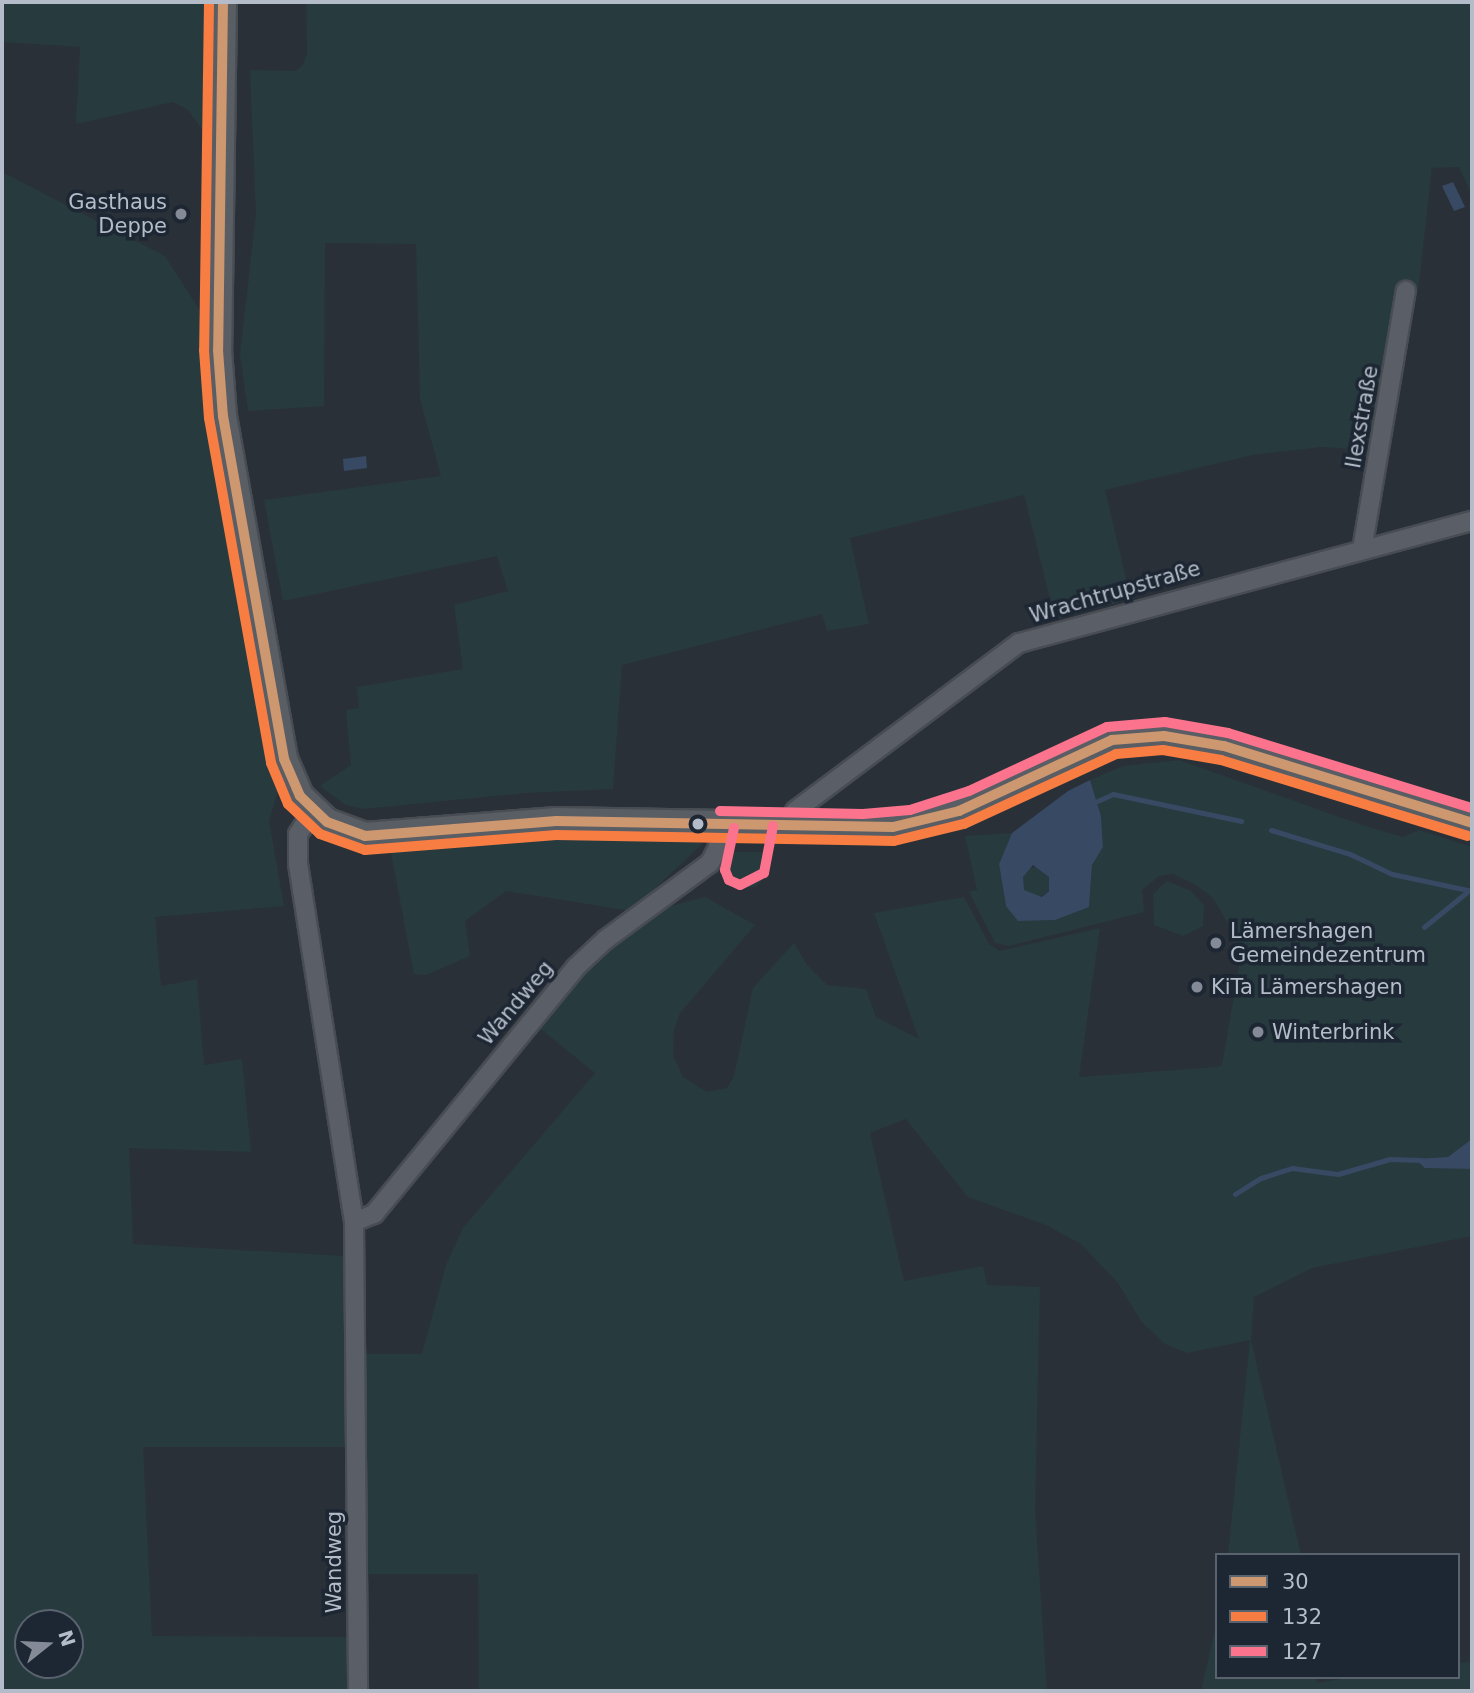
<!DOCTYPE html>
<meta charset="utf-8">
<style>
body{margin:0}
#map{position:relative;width:1474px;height:1693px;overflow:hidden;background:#2a3038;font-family:"DejaVu Sans",sans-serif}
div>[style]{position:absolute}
.green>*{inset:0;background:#273a3e}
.round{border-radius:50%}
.water>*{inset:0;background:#384963}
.stream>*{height:5px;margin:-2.5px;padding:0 2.5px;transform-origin:2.5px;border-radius:2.5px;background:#384963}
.roads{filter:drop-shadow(2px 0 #484c53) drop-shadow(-2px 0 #484c53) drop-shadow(0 2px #484c53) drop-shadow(0 -2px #484c53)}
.street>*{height:18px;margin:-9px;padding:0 9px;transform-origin:9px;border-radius:9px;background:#5a5e66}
.secondary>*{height:26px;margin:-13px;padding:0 13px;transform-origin:13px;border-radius:13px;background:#595d64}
.bus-1>*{height:10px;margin:-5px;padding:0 5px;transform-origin:5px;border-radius:5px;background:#cd976f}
.bus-2>*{height:10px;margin:-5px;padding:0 5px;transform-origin:5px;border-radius:5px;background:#f77d43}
.bus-3>*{height:10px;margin:-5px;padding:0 5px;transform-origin:5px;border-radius:5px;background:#fc738d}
.dots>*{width:19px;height:19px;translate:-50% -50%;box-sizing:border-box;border:4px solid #1d2633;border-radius:50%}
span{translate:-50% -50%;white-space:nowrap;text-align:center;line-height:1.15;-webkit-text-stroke:7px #1d2633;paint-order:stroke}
.poi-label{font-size:21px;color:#b4bcc9}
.right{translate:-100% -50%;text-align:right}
.left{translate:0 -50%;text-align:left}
.street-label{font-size:21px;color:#b4bcc9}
.frame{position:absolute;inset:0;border:4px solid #b4bcc9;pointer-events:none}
.legend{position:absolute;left:1215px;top:1553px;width:245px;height:126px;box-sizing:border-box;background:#1d2633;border:2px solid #59626f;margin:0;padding:9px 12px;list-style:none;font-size:21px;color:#b4bcc9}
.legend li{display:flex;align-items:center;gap:14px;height:35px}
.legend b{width:35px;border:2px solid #59626f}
.north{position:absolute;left:14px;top:1609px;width:70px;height:70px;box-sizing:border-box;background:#1d2633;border:2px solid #59626f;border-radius:50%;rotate:72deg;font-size:19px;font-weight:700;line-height:28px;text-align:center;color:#b4bcc9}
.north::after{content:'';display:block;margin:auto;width:24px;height:32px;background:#848b96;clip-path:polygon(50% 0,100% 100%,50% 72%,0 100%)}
</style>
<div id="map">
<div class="green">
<i style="clip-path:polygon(2px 2px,206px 2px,204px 132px,188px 110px,173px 102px,76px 124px,80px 47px,3px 42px,2px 53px)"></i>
<i style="clip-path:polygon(306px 2px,1472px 2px,1472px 195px,1459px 167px,1432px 168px,1418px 292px,1411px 294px,1372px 460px,1355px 449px,1322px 447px,1252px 455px,1105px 490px,1131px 599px,1055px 619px,1024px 495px,850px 538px,869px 624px,827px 631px,822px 614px,622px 665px,613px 789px,525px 793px,363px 809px,346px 805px,320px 786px,351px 765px,346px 710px,359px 708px,357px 687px,463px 669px,454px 605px,508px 591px,497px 556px,283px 601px,264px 500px,441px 476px,420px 399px,416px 244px,325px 243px,324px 406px,248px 411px,240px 354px,256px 214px,250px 70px,296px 71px,302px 66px,307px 54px)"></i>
<i style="clip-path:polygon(evenodd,2px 172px,165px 256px,199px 309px,219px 491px,269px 760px,279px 787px,269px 821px,284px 906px,155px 917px,161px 986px,197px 979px,204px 1065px,242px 1059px,251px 1152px,129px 1148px,133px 1244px,346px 1256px,348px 1447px,143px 1447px,152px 1636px,349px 1637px,349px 1691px,2px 1691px,2px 172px,28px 1623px,70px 1623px,70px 1665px,28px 1665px,28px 1623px)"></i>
<i style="clip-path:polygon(1179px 760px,1359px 824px,1403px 837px,1419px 830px,1472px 847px,1472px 1236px,1312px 1268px,1254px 1297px,1251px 1340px,1301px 1555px,1228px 1555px,1250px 1340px,1187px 1353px,1165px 1344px,1141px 1321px,1118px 1283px,1081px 1244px,1046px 1225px,968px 1197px,906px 1119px,870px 1133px,904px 1281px,983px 1266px,987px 1285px,1040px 1287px,1035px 1509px,1047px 1691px,479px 1691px,478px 1574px,363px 1574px,361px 1354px,422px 1354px,446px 1265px,463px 1228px,595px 1073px,537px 1026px,598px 960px,659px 909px,705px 897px,755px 925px,680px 1013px,674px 1030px,673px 1055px,683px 1077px,707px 1092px,727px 1088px,734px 1076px,753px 988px,794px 943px,807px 965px,827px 985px,866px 989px,876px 1017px,919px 1039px,874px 913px,964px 897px,989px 944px,1000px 951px,1100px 928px,1079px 1077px,1217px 1067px,1222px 1065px,1239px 967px,1230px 927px,1213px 898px,1196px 885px,1173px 874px,1159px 876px,1142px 890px,1144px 912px,1009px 946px,995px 943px,969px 892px,977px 890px,965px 836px,1012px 833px,999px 864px,1006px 906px,1089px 907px,1092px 865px,1103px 847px,1101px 816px,1090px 780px,1123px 766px)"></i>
<i style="clip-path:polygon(566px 836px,691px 839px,702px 844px,631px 911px,506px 891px,465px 921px,470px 956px,426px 975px,414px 974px,390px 848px)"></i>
<i style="clip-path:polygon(728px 852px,770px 852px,767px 875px,756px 887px,729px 887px,718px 865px)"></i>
<i class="round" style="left:1021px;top:867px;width:30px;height:30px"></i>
<i style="clip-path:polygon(1167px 881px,1191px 891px,1204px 905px,1203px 926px,1183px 936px,1154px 925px,1153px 894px)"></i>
<i style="clip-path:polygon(1217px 1621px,1217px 1677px,1316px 1677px,1317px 1683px,1353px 1677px,1458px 1677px,1458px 1663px,1472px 1662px,1472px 1691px,1201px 1691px)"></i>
</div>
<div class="water">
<i style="clip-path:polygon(1453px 182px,1465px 207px,1454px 211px,1442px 186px)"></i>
<i style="clip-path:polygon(366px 456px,367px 468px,344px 471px,343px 459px)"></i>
<i style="clip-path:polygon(evenodd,1090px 780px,1101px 816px,1103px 847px,1092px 865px,1089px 907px,1055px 920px,1018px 921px,1006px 906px,999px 864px,1012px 833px,1068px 791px,1090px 780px,1033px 865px,1049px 877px,1049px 891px,1042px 897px,1024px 890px,1023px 877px,1033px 865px)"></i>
<i style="clip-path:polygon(1472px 1139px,1472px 1169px,1425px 1168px,1415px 1159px,1448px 1157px)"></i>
</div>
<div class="stream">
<i style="left:1093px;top:803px;width:22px;rotate:-24deg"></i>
<i style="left:1113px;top:794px;width:131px;rotate:11.9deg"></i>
<i style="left:1271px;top:830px;width:83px;rotate:16.9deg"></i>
<i style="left:1350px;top:854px;width:47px;rotate:25.5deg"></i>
<i style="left:1392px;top:874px;width:82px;rotate:12deg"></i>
<i style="left:1424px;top:927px;width:55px;rotate:-39.1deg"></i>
<i style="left:1235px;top:1194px;width:31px;rotate:-32deg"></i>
<i style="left:1261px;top:1178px;width:33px;rotate:-18deg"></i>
<i style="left:1292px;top:1168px;width:46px;rotate:7.4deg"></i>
<i style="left:1338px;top:1174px;width:54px;rotate:-16.1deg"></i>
<i style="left:1390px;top:1159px;width:31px;rotate:2deg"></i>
</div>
<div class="roads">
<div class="street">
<i style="left:1362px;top:550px;width:263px;rotate:-80.4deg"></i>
<i style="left:313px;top:811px;width:27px;rotate:123deg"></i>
<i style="left:298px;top:834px;width:30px;rotate:90deg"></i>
<i style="left:298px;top:864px;width:362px;rotate:81.1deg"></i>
<i style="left:354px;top:1222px;width:469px;rotate:89.5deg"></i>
<i style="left:787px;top:827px;width:18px;rotate:-63deg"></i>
<i style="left:795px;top:811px;width:280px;rotate:-36.9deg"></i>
<i style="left:1019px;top:643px;width:469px;rotate:-15.1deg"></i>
<i style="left:354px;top:1222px;width:22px;rotate:-22deg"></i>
<i style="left:374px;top:1214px;width:318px;rotate:-50.7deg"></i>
<i style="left:575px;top:968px;width:41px;rotate:-43deg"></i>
<i style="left:605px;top:940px;width:130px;rotate:-36.3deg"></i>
<i style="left:710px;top:863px;width:18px;rotate:-63deg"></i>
<i style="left:718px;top:847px;width:22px;rotate:-85deg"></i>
</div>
<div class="secondary">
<i style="left:223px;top:2px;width:348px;rotate:90.8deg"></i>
<i style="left:218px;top:350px;width:66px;rotate:85.7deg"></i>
<i style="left:223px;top:416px;width:348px;rotate:79.9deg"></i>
<i style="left:284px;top:759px;width:40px;rotate:66.6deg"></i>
<i style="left:300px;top:796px;width:37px;rotate:44deg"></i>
<i style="left:327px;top:822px;width:40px;rotate:20.2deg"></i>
<i style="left:365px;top:836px;width:192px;rotate:-4.5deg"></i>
<i style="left:556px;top:821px;width:337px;rotate:1deg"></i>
<i style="left:893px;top:827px;width:68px;rotate:-13.6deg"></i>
<i style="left:959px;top:811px;width:169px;rotate:-24.9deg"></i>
<i style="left:1112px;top:740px;width:52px;rotate:-4.4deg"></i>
<i style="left:1164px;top:736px;width:61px;rotate:9.5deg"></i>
<i style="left:1224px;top:746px;width:260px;rotate:17.2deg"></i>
</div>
</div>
<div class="bus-1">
<i style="left:223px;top:2px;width:348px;rotate:90.8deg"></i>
<i style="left:218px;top:350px;width:66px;rotate:85.7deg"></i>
<i style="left:223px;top:416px;width:348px;rotate:79.9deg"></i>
<i style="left:284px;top:759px;width:40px;rotate:66.6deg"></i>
<i style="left:300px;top:796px;width:37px;rotate:44deg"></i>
<i style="left:327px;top:822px;width:40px;rotate:20.2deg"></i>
<i style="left:365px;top:836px;width:192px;rotate:-4.5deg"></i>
<i style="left:556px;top:821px;width:337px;rotate:1deg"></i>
<i style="left:893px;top:827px;width:68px;rotate:-13.6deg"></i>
<i style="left:959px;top:811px;width:169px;rotate:-24.9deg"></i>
<i style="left:1112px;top:740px;width:52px;rotate:-4.4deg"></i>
<i style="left:1164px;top:736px;width:61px;rotate:9.5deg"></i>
<i style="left:1224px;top:746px;width:260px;rotate:17.2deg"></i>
</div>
<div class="bus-2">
<i style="left:209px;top:2px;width:348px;rotate:90.8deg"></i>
<i style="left:204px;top:350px;width:68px;rotate:85.8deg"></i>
<i style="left:209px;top:418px;width:351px;rotate:79.8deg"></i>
<i style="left:271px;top:763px;width:44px;rotate:67.5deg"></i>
<i style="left:288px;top:804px;width:44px;rotate:43.2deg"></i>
<i style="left:320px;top:834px;width:48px;rotate:19.6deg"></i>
<i style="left:365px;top:850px;width:192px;rotate:-4.5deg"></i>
<i style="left:556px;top:835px;width:338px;rotate:1deg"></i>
<i style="left:894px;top:841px;width:72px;rotate:-13.7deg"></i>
<i style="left:964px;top:824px;width:167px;rotate:-24.7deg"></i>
<i style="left:1116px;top:754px;width:47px;rotate:-4.9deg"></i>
<i style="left:1163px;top:750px;width:59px;rotate:9.8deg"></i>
<i style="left:1221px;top:760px;width:258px;rotate:17.1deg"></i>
</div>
<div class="bus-3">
<i style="left:720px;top:811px;width:143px;rotate:1.2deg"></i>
<i style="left:863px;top:814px;width:47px;rotate:-4.9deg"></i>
<i style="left:910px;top:810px;width:62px;rotate:-17.9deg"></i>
<i style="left:969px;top:791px;width:152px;rotate:-24.9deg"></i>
<i style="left:1107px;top:727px;width:58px;rotate:-4.9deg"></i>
<i style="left:1165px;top:722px;width:64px;rotate:9.9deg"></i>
<i style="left:1228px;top:733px;width:255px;rotate:17.1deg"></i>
<i style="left:734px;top:828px;width:43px;rotate:102.1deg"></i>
<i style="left:725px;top:870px;width:11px;rotate:68deg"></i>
<i style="left:729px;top:880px;width:12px;rotate:24deg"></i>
<i style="left:740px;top:885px;width:27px;rotate:-27deg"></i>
<i style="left:764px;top:873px;width:48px;rotate:-79.2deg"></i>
</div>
<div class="dots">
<i style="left:181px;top:214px;background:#848b96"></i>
<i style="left:698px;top:824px;background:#b4bcc9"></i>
<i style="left:1216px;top:943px;background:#848b96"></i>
<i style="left:1197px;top:987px;background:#848b96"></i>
<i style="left:1258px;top:1032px;background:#848b96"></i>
</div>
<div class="poi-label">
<span class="right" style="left:167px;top:214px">Gasthaus<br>Deppe</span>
<span class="left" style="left:1230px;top:943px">Lämershagen<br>Gemeindezentrum</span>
<span class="left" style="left:1211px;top:987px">KiTa Lämershagen</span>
<span class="left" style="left:1272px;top:1032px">Winterbrink</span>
</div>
<div class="street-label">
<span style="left:1362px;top:417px;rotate:-80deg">Ilexstraße</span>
<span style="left:1115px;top:592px;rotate:-16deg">Wrachtrupstraße</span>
<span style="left:516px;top:1003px;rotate:-50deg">Wandweg</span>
<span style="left:334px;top:1562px;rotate:-90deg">Wandweg</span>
</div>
<div class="frame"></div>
<ul class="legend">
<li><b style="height:9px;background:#cd976f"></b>30</li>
<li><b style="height:9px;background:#f77d43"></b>132</li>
<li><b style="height:9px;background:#fc738d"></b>127</li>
</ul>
<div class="north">N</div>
</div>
